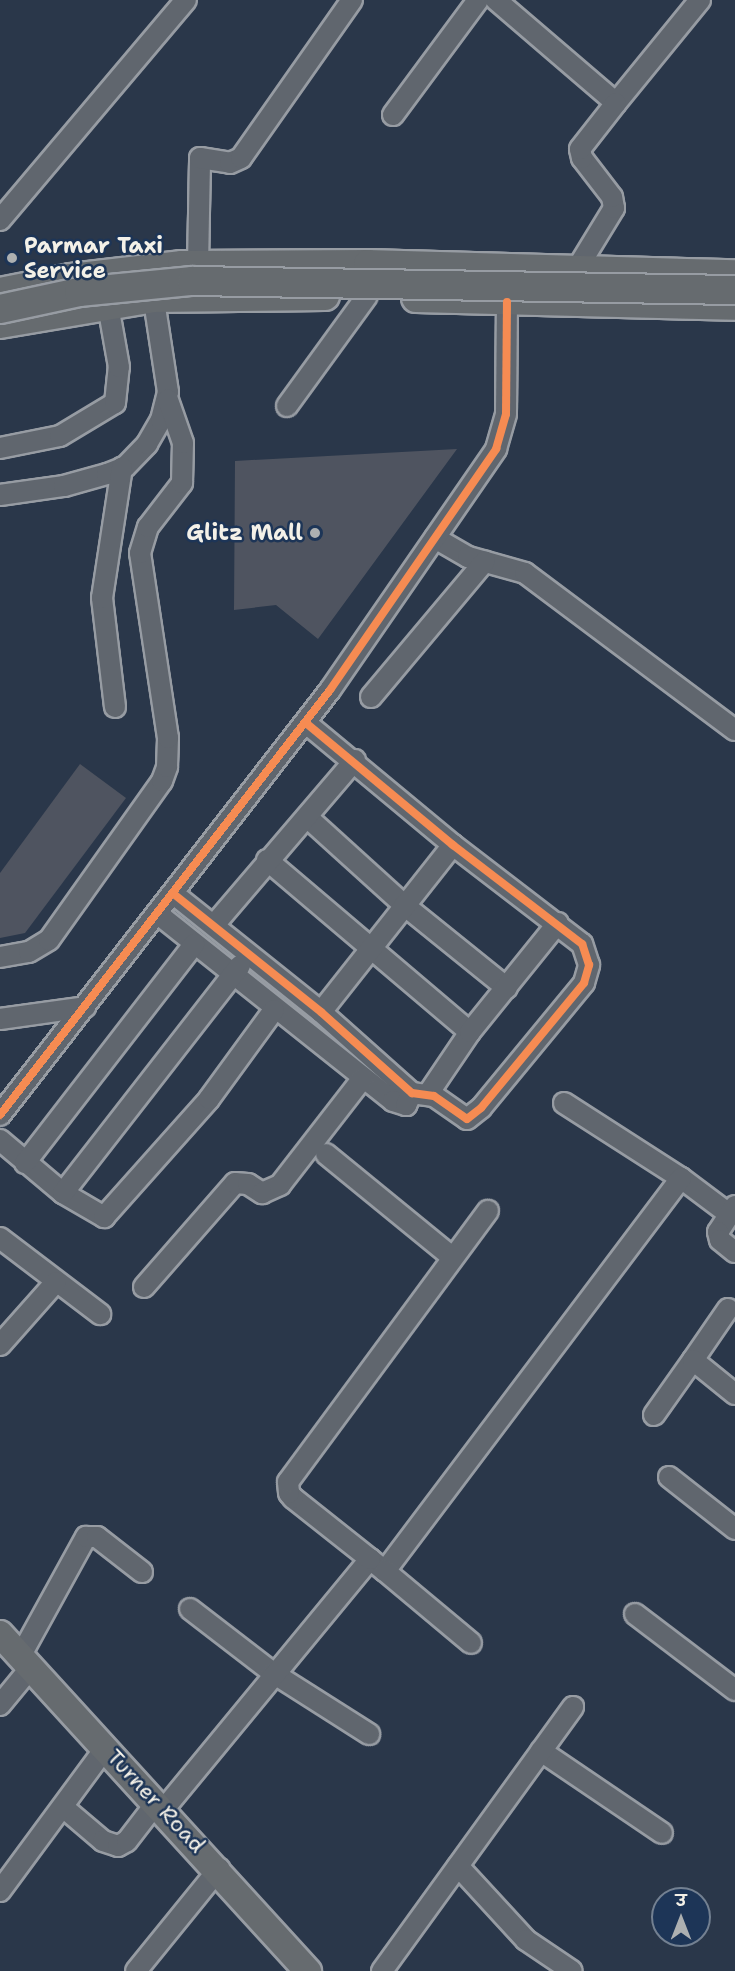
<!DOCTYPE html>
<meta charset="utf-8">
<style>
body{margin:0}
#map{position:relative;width:735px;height:1971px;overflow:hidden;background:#2a374a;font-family:"Shantell Sans","Playpen Sans Deva",sans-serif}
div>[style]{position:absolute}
.building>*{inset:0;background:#4f5460}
.roads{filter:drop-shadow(2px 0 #979ca3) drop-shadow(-2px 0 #979ca3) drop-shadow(0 2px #979ca3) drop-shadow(0 -2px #979ca3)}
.minor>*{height:20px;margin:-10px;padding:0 10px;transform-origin:10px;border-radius:10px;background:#60666e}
.major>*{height:26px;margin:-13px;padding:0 13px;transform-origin:13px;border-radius:13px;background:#666b6f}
.highway>*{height:28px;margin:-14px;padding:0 14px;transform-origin:14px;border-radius:14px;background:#666b6f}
.bridges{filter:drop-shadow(2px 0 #979ca3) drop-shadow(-2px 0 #979ca3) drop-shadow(0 2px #979ca3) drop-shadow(0 -2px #979ca3)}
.highway-bridge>*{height:28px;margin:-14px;padding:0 14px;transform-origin:14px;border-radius:14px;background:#666b6f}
.cycleway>*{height:8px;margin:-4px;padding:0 4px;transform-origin:4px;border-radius:4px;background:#f68b52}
.dots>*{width:16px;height:16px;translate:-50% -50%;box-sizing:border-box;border:3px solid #1d3557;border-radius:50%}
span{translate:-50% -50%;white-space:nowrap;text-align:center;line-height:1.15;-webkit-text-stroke:5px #1d3557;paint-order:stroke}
.poi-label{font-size:22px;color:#f4f1e8;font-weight:700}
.left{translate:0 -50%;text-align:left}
.right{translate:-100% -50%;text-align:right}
.street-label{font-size:22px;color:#f4f1e8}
.north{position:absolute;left:651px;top:1887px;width:60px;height:60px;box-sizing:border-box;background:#1d3557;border:2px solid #738091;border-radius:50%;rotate:0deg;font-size:16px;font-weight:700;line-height:24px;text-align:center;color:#f4f1e8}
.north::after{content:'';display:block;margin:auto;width:21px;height:27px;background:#adb0b1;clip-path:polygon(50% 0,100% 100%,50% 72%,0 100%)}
</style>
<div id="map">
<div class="building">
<i style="clip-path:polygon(457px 449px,318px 639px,276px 605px,234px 610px,235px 461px)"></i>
<i style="clip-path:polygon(80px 764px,126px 798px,25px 933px,0 938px,0 873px)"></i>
</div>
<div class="roads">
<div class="minor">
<i style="left:496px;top:0;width:158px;rotate:40.6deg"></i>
<i style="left:616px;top:103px;width:133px;rotate:-50.8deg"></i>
<i style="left:393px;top:115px;width:143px;rotate:-53.5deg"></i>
<i style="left:0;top:220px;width:288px;rotate:-49.8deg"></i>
<i style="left:198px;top:265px;width:107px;rotate:-88.9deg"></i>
<i style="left:200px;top:158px;width:30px;rotate:9deg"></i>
<i style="left:230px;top:163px;width:12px;rotate:-24deg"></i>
<i style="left:241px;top:158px;width:193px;rotate:-54.9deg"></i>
<i style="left:575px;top:272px;width:75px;rotate:-58.6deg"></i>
<i style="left:614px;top:208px;width:11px;rotate:-100deg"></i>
<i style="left:612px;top:197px;width:49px;rotate:-127.6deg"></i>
<i style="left:582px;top:158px;width:9px;rotate:-103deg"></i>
<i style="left:580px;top:149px;width:58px;rotate:-52deg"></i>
<i style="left:287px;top:406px;width:136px;rotate:-54deg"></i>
<i style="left:0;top:448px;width:61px;rotate:-11.3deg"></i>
<i style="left:60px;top:436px;width:64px;rotate:-31deg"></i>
<i style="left:115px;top:403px;width:36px;rotate:-84deg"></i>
<i style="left:119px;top:367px;width:63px;rotate:-100.1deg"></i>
<i style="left:0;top:495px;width:65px;rotate:-8deg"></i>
<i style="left:64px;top:486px;width:45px;rotate:-15.6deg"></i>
<i style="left:107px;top:474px;width:19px;rotate:-21deg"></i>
<i style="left:125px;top:467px;width:32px;rotate:-46deg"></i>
<i style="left:147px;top:444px;width:28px;rotate:-60deg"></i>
<i style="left:161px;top:420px;width:29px;rotate:-76deg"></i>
<i style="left:168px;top:392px;width:106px;rotate:-98.7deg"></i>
<i style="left:435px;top:538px;width:38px;rotate:30deg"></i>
<i style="left:468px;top:557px;width:59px;rotate:15.7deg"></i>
<i style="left:525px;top:573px;width:262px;rotate:36.8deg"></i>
<i style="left:371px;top:697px;width:177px;rotate:-50deg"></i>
<i style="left:115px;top:707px;width:110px;rotate:-96.8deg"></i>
<i style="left:102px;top:598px;width:132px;rotate:-81.3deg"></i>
<i style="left:307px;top:817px;width:131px;rotate:42.2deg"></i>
<i style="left:404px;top:905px;width:132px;rotate:38.9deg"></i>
<i style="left:267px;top:860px;width:266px;rotate:40.3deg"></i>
<i style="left:175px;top:895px;width:187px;rotate:38.7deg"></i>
<i style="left:321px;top:1012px;width:122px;rotate:41.7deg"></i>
<i style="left:412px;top:1093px;width:22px;rotate:8deg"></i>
<i style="left:434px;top:1096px;width:40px;rotate:34.9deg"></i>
<i style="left:467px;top:1119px;width:18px;rotate:-38deg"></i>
<i style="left:481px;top:1108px;width:162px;rotate:-50.5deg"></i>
<i style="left:584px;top:983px;width:19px;rotate:-74deg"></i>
<i style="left:589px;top:965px;width:22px;rotate:-108deg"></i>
<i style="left:582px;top:944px;width:163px;rotate:-142.5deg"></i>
<i style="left:453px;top:845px;width:192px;rotate:-140.3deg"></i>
<i style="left:158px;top:914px;width:300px;rotate:38.5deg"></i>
<i style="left:393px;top:1101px;width:14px;rotate:17deg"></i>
<i style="left:406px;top:1105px;width:13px;rotate:-63deg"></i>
<i style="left:214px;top:925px;width:217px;rotate:-49.5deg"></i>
<i style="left:0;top:957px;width:29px;rotate:-10deg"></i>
<i style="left:29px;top:952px;width:23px;rotate:-31deg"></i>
<i style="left:49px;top:940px;width:195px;rotate:-54.6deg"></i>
<i style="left:162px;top:781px;width:15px;rotate:-70deg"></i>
<i style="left:167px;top:767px;width:29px;rotate:-88deg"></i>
<i style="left:168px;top:738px;width:187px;rotate:-98.6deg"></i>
<i style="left:140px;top:553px;width:27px;rotate:-73deg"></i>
<i style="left:148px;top:527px;width:56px;rotate:-52.3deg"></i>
<i style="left:182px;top:483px;width:40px;rotate:-88.6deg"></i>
<i style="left:183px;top:443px;width:46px;rotate:-109.2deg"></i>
<i style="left:321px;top:1012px;width:213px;rotate:-51.7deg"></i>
<i style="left:0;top:1019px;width:86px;rotate:-8deg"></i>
<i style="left:428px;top:1094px;width:75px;rotate:-55.9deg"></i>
<i style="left:470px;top:1032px;width:140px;rotate:-51.1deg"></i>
<i style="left:564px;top:1103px;width:139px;rotate:32.7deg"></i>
<i style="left:681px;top:1178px;width:60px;rotate:36.9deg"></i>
<i style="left:0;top:1115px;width:538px;rotate:-52.17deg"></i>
<i style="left:330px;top:690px;width:293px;rotate:-55.4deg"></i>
<i style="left:496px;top:449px;width:36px;rotate:-74deg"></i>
<i style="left:506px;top:414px;width:112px;rotate:-89.5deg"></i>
<i style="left:0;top:1140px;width:82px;rotate:40.1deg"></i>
<i style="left:63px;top:1193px;width:48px;rotate:30.3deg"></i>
<i style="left:104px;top:1217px;width:158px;rotate:-48.3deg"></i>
<i style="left:209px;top:1099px;width:110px;rotate:-53.9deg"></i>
<i style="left:326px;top:1154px;width:163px;rotate:39.3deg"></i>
<i style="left:25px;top:1163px;width:277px;rotate:-52.3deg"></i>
<i style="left:63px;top:1193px;width:288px;rotate:-52.1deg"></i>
<i style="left:735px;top:1206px;width:31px;rotate:123deg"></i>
<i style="left:718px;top:1232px;width:8px;rotate:76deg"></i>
<i style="left:720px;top:1240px;width:19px;rotate:39deg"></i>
<i style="left:0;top:1238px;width:126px;rotate:37.2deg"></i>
<i style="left:144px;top:1287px;width:138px;rotate:-48.8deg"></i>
<i style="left:235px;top:1183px;width:13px;rotate:4deg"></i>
<i style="left:248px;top:1184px;width:17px;rotate:33deg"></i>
<i style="left:262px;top:1193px;width:20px;rotate:-24deg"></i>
<i style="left:280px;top:1185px;width:135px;rotate:-52.2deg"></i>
<i style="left:0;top:1345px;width:84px;rotate:-48.4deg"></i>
<i style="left:693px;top:1360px;width:62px;rotate:-55.5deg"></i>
<i style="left:654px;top:1415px;width:67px;rotate:-54.7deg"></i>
<i style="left:693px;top:1360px;width:54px;rotate:39deg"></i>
<i style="left:669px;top:1477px;width:84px;rotate:38.2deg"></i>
<i style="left:370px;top:1559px;width:19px;rotate:39deg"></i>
<i style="left:385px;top:1571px;width:492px;rotate:-53deg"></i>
<i style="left:385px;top:1571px;width:112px;rotate:39.9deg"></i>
<i style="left:190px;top:1609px;width:105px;rotate:37.6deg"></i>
<i style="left:273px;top:1673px;width:114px;rotate:32.4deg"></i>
<i style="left:635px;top:1614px;width:126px;rotate:37.2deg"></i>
<i style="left:21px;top:1655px;width:135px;rotate:-61.2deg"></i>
<i style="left:86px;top:1537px;width:11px"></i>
<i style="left:97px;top:1537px;width:57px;rotate:37.9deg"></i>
<i style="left:0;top:1705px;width:50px;rotate:-50.6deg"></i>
<i style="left:541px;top:1751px;width:146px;rotate:34.1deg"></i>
<i style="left:63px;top:1807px;width:52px;rotate:40.4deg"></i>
<i style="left:103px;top:1841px;width:16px;rotate:18deg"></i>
<i style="left:118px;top:1846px;width:10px;rotate:-29deg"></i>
<i style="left:127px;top:1841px;width:49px;rotate:-52.4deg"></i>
<i style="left:164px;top:1809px;width:324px;rotate:-50.5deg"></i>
<i style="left:370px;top:1559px;width:98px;rotate:-141.6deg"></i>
<i style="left:293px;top:1498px;width:6px;rotate:-129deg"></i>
<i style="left:289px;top:1493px;width:11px;rotate:-95deg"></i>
<i style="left:288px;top:1482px;width:337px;rotate:-53.6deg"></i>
<i style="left:458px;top:1866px;width:100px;rotate:47.4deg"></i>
<i style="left:526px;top:1940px;width:55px;rotate:34deg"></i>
<i style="left:0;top:1891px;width:179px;rotate:-53.6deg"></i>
<i style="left:136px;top:1971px;width:132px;rotate:-50.9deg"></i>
<i style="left:382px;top:1971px;width:326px;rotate:-54.1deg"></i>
</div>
<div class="major">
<i style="left:0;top:1634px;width:457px;rotate:47.6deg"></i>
</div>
<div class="highway">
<i style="left:0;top:292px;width:72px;rotate:-11.2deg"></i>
<i style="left:71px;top:278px;width:112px;rotate:-6.7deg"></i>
<i style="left:182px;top:265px;width:186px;rotate:-0.3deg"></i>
<i style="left:368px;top:264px;width:367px;rotate:1.6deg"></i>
<i style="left:416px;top:298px;width:319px;rotate:1.4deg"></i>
<i style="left:0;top:324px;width:155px;rotate:-9.6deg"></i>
<i style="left:153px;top:298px;width:172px;rotate:-0.7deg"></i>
</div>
</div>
<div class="bridges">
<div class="highway-bridge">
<i style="left:0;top:309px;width:81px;rotate:-12.1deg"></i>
<i style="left:79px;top:292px;width:114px;rotate:-5.6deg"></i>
<i style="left:192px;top:281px;width:543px;rotate:0.95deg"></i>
</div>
</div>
<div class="cycleway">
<i style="left:175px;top:895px;width:187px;rotate:38.7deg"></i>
<i style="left:321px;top:1012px;width:122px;rotate:41.7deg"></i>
<i style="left:412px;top:1093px;width:22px;rotate:8deg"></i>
<i style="left:434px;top:1096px;width:40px;rotate:34.9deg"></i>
<i style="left:467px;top:1119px;width:18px;rotate:-38deg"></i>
<i style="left:481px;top:1108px;width:162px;rotate:-50.5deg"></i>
<i style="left:584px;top:983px;width:19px;rotate:-74deg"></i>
<i style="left:589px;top:965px;width:22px;rotate:-108deg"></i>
<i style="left:582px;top:944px;width:163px;rotate:-142.5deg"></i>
<i style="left:453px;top:845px;width:192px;rotate:-140.3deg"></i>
<i style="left:0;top:1115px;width:538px;rotate:-52.17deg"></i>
<i style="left:330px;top:690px;width:293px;rotate:-55.4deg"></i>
<i style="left:496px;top:449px;width:36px;rotate:-74deg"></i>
<i style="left:506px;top:414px;width:112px;rotate:-89.5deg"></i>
</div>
<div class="dots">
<i style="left:12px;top:258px;background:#adb0b1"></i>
<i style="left:315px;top:533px;background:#adb0b1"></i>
</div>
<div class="poi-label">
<span class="left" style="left:24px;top:258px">Parmar Taxi<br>Service</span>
<span class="right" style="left:303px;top:533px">Glitz Mall</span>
</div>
<div class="street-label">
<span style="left:156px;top:1801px;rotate:47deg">Turner Road</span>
</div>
<div class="north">उ</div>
</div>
